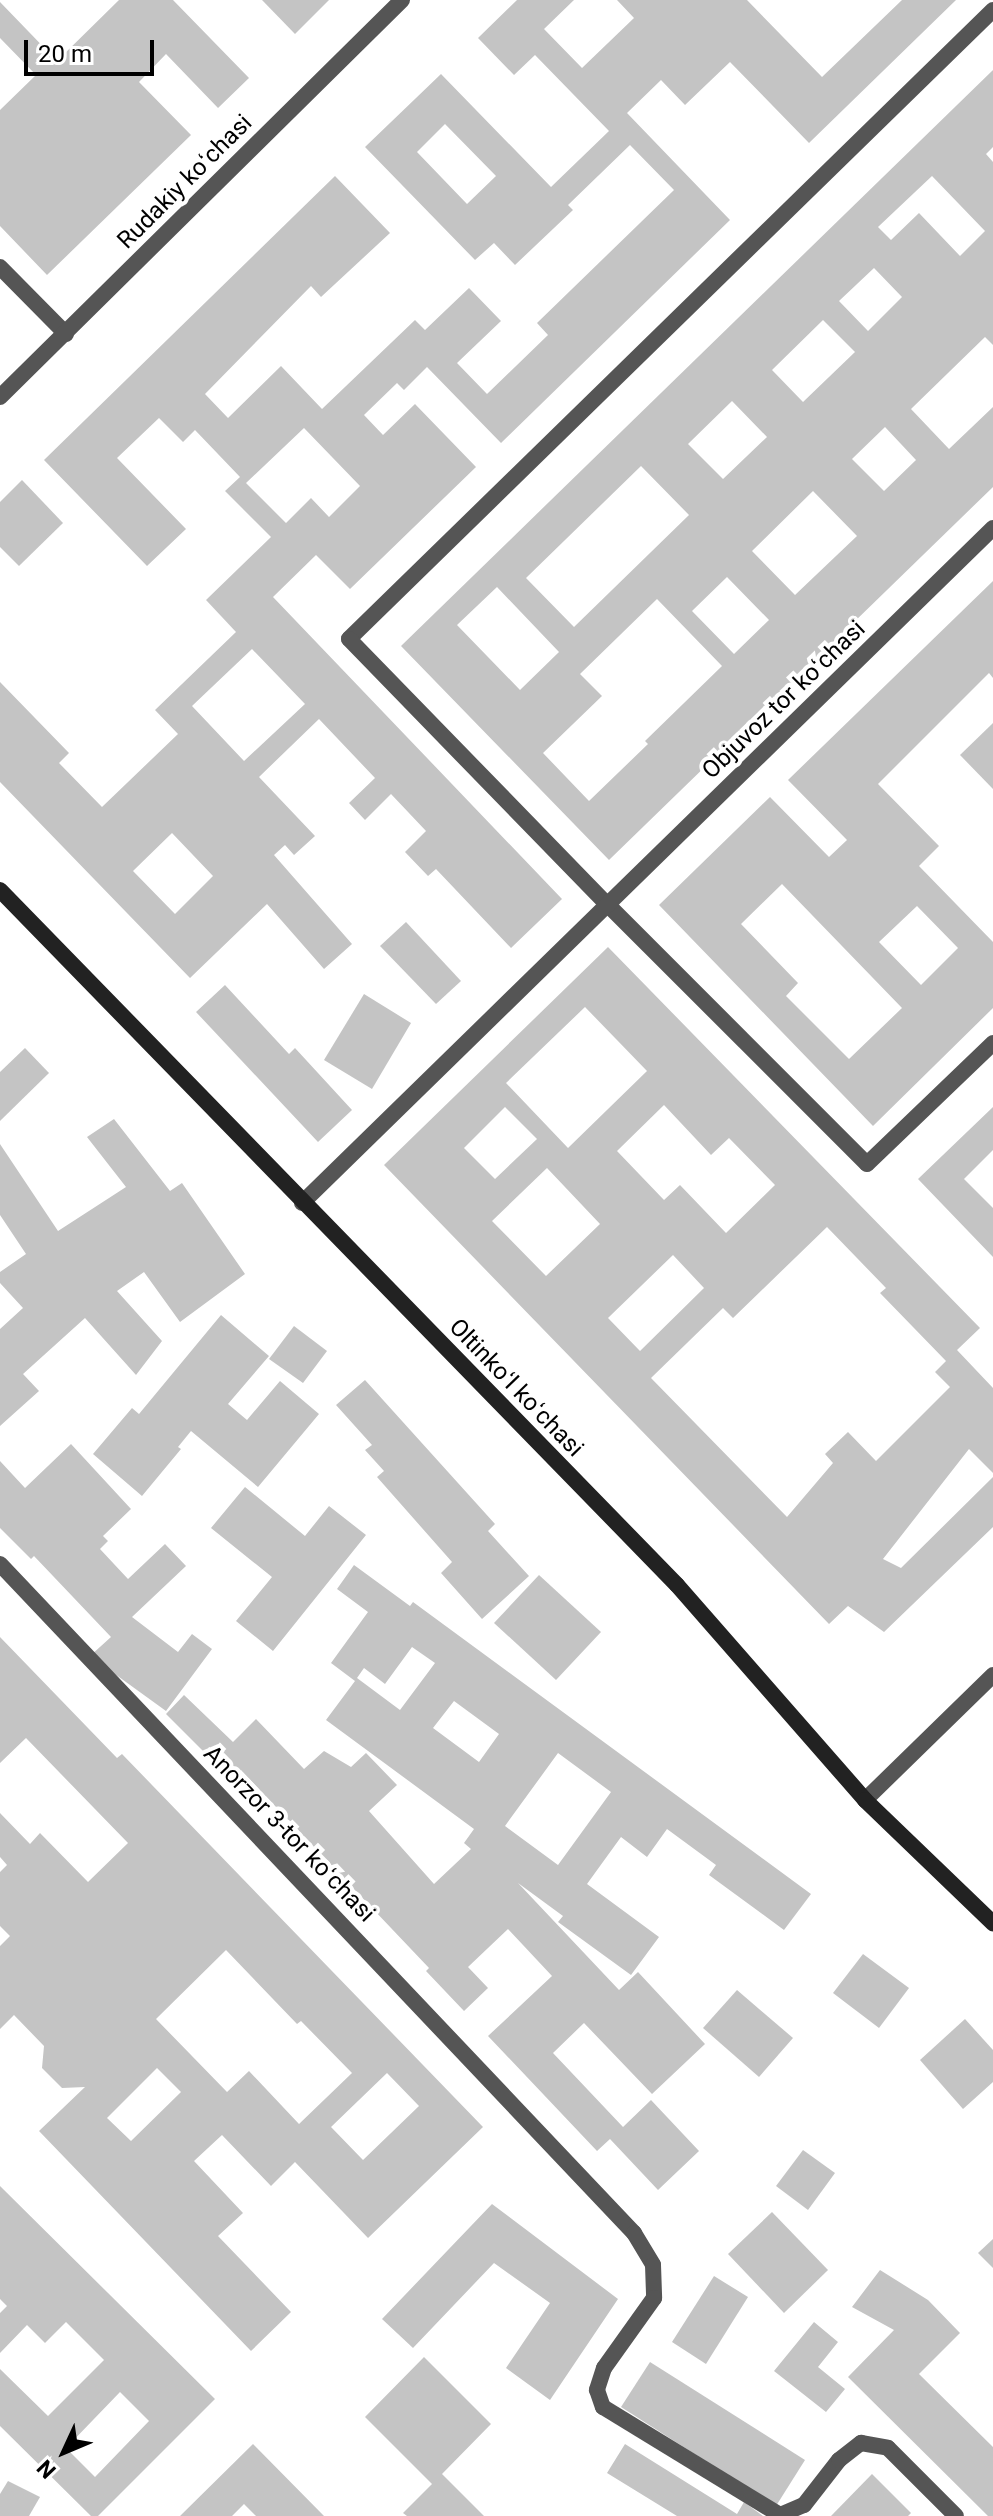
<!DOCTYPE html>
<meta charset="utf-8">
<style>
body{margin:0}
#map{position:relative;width:993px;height:2516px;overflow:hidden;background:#fff;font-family:Roboto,sans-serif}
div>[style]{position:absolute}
.building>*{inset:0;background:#c4c4c4}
.minor>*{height:16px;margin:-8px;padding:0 8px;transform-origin:8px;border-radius:8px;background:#555}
.secondary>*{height:16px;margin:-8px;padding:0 8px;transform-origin:8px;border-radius:8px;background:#222}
span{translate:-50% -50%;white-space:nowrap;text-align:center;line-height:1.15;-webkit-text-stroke:8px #fff;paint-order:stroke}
.street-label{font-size:24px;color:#000}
.north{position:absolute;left:24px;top:2412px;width:80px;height:80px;-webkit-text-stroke:6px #fff;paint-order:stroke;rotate:226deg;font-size:22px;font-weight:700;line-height:32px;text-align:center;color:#000}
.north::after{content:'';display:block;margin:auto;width:28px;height:36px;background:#000;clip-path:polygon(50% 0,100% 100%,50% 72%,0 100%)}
.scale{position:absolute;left:24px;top:40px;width:130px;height:36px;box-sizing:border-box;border:4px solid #000;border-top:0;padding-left:10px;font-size:24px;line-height:28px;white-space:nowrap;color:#000;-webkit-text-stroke:6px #fff;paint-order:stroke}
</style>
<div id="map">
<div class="building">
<i style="clip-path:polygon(119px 0,173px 0,249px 78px,218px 108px,166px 54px,139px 82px,191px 135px,47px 275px,0 226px,0 110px,36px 75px,0 38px,0 2px,57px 61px)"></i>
<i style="clip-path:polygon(262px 0,329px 0,295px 34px)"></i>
<i style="clip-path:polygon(evenodd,517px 0,574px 0,544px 29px,582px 68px,634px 18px,617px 0,747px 0,822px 77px,902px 0,956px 0,809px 143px,730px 62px,685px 105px,661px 80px,627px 113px,730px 220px,501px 443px,427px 367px,404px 390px,397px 383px,364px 415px,383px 435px,415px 404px,476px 467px,350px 589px,316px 555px,273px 597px,562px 899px,511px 948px,436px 869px,428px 876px,405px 852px,426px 831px,391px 794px,365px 820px,349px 803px,375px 778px,319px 719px,259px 777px,315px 836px,294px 855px,285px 845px,274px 855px,352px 944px,324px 969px,267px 904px,190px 978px,0 782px,0 682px,69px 753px,59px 763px,102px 807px,178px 734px,155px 710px,236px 632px,206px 600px,271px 537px,225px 491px,240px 477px,195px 430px,183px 442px,159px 418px,117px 458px,186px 529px,147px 566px,44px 460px,335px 176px,390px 233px,321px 297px,311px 286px,205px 394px,228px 418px,281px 366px,322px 409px,415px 320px,425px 330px,469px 288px,501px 321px,457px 363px,487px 394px,548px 335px,537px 323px,674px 190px,630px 145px,568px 205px,573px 210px,515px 265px,494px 243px,475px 260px,365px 147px,441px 74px,551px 187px,609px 131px,535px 55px,514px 75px,478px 38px,517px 0,445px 124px,496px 176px,467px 204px,417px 152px,445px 124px,517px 0,304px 428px,360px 486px,329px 517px,311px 498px,286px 523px,246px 483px,304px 428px,517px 0,252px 649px,305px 704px,244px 761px,192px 706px,252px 649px,517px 0,172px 833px,213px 876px,175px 914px,133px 871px,172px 833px)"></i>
<i style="clip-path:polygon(evenodd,993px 70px,993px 147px,986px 154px,993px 162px,993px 345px,985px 337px,911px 409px,949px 449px,993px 407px,993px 487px,609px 860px,401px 646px,993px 70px,932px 176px,985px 231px,960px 256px,919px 213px,891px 240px,878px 227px,932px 176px,993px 70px,874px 268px,902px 297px,868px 331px,839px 301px,874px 268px,993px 70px,823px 320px,855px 352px,803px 402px,772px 370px,823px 320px,993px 70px,732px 401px,767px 437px,723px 479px,688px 444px,732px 401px,993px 70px,885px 427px,916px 460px,884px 491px,852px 459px,885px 427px,993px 70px,641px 466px,689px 515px,574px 627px,526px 578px,641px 466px,993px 70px,813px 491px,857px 536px,795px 595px,752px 551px,813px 491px,993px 70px,727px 577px,769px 620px,734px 654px,692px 611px,727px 577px,993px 70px,497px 587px,559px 652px,520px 690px,457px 625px,497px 587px,993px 70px,657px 599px,722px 666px,645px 741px,648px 744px,589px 801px,543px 753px,602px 696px,580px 674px,657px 599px)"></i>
<i style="clip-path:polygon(22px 480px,63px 523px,19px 566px,0 547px,0 502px)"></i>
<i style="clip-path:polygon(evenodd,993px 581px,993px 678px,989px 673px,878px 784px,939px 846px,919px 866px,993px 942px,993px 1008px,873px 1126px,659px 905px,770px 797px,829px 857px,847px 840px,788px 780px,993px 581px,782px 884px,902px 1008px,849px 1059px,786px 996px,798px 983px,741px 924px,782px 884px,993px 581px,917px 906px,958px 948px,921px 985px,879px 942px,917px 906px)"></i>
<i style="clip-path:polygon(993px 723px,993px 789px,960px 755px)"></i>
<i style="clip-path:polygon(406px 922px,461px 981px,436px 1004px,380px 946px)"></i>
<i style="clip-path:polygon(evenodd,608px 947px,980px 1328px,957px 1350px,993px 1388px,993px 1473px,969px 1449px,883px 1559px,901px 1568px,993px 1477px,993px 1527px,884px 1632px,848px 1606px,829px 1624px,384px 1165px,608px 947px,585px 1007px,647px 1071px,568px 1148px,506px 1083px,585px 1007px,608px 947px,664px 1105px,711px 1155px,729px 1138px,775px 1185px,726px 1233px,680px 1185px,664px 1200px,617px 1151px,664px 1105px,608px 947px,505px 1107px,537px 1139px,495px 1179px,464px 1148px,505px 1107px,608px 947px,547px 1168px,600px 1224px,546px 1276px,492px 1221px,547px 1168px,608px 947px,827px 1227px,886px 1288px,880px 1293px,946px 1361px,935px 1372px,950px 1387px,876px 1461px,848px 1432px,825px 1454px,833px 1463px,787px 1517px,651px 1378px,723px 1308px,733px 1318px,827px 1227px,608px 947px,673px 1255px,704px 1288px,640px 1351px,608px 1318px,673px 1255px)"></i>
<i style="clip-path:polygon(225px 985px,289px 1054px,295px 1048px,352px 1110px,318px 1142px,196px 1012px)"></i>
<i style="clip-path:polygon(364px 994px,411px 1023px,372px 1089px,324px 1060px)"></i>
<i style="clip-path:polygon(25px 1048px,49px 1073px,0 1121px,0 1072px)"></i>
<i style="clip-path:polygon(993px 1107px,993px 1150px,964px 1179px,993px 1208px,993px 1257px,918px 1179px)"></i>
<i style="clip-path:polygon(114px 1119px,170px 1191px,182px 1183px,245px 1274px,180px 1322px,144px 1272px,117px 1291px,162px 1341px,136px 1375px,85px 1318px,23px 1374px,39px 1391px,0 1426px,0 1329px,23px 1308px,0 1283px,0 1272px,26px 1254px,0 1215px,0 1144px,58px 1231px,126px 1187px,87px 1137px)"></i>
<i style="clip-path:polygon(221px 1315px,269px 1356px,228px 1404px,247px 1420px,280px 1381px,319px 1414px,258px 1487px,191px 1431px,178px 1447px,181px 1449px,142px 1496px,93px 1454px,132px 1408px,139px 1414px)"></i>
<i style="clip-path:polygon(294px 1326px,327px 1351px,303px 1383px,269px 1359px)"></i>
<i style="clip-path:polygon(365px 1380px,495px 1524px,488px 1531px,529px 1576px,482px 1619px,441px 1573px,452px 1562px,377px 1477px,384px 1471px,365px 1450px,372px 1445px,336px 1405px)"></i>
<i style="clip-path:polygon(71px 1444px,131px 1509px,103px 1536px,108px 1541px,100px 1549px,128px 1579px,165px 1544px,186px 1566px,132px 1617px,178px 1652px,192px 1634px,212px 1649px,166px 1711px,90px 1656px,111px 1637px,34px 1556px,31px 1559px,0 1528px,0 1461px,25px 1488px)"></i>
<i style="clip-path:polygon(245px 1487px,305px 1536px,329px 1506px,366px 1535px,273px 1651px,236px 1621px,272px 1577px,211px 1528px)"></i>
<i style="clip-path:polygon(evenodd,354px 1565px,410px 1606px,413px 1602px,811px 1894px,784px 1930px,709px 1875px,716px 1865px,667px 1829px,647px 1857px,621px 1837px,587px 1884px,659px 1937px,631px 1975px,558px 1922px,563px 1916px,518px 1883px,619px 1990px,638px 1972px,705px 2044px,652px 2094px,584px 2023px,553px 2053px,623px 2127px,651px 2100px,699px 2151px,658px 2190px,610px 2139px,597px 2151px,488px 2036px,552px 1976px,508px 1929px,468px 1967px,488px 1988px,464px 2011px,426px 1971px,429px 1968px,241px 1770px,231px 1779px,166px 1714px,184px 1695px,233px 1742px,256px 1719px,304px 1769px,324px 1751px,351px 1767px,366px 1753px,397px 1785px,369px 1811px,434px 1884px,471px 1849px,464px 1843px,474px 1829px,326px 1720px,355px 1681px,331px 1663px,368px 1612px,337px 1589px,354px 1565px,412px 1647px,435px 1663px,400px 1710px,357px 1678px,364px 1668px,385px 1684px,412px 1647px,354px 1565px,454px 1701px,499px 1734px,479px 1762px,433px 1728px,454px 1701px,354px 1565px,558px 1753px,611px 1792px,558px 1865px,505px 1826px,558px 1753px)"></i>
<i style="clip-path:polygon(539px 1575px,601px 1632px,556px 1680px,494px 1623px)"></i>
<i style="clip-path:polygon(evenodd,0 1637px,117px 1758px,122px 1754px,483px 2127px,368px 2238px,295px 2162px,271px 2186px,222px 2135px,194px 2161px,243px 2213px,218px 2236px,291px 2312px,251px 2351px,39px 2131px,85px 2087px,62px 2088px,42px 2068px,44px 2046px,14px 2015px,0 2029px,0 1946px,10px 1936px,0 1926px,0 1872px,7px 1865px,0 1857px,0 1813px,30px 1844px,40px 1833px,88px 1882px,128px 1843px,26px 1738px,0 1763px,0 1637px,226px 1950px,297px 2024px,301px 2021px,352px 2073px,299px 2124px,249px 2071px,227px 2092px,156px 2019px,226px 1950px,0 1637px,157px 2068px,181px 2092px,131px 2141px,107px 2118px,157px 2068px,0 1637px,387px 2073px,419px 2106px,363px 2160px,331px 2127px,387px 2073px)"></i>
<i style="clip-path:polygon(863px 1954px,909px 1988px,879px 2028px,833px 1993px)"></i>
<i style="clip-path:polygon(737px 1990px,793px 2038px,759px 2077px,703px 2028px)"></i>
<i style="clip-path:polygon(965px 2019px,993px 2050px,993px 2082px,963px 2109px,920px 2060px)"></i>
<i style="clip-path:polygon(803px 2150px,835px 2173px,808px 2210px,776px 2186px)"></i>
<i style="clip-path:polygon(evenodd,0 2186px,215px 2399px,98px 2516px,91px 2516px,0 2426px,0 2369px,48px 2416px,104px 2360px,66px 2322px,45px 2343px,27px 2325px,0 2353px,0 2313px,7px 2306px,0 2299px,0 2186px,120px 2392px,149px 2421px,95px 2477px,66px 2448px,120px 2392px)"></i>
<i style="clip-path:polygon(492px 2204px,618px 2299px,550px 2400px,506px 2368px,550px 2303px,494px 2263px,413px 2348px,382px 2319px)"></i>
<i style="clip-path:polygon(772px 2212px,828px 2270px,784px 2313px,728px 2254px)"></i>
<i style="clip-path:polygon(993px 2239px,993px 2268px,978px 2253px)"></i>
<i style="clip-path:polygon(880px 2270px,928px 2300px,960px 2333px,919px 2374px,993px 2447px,993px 2516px,988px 2516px,848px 2377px,894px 2330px,852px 2307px)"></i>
<i style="clip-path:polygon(714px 2276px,748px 2297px,706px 2364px,672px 2342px)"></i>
<i style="clip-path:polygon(814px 2322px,838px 2342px,818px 2367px,845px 2389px,826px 2412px,774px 2371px)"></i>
<i style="clip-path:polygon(424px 2357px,491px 2424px,442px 2474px,484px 2516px,407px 2516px,403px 2513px,432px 2484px,365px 2417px)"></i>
<i style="clip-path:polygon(650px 2362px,805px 2460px,776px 2506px,621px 2407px)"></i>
<i style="clip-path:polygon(253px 2444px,324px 2516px,256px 2516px,244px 2504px,232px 2516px,180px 2516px)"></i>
<i style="clip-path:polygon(625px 2444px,737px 2514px,744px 2502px,763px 2516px,677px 2516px,607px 2473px)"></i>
<i style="clip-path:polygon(872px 2474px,911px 2513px,908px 2516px,831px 2516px)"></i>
<i style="clip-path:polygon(8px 2481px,40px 2497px,29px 2516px,0 2516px,0 2494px)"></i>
</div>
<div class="minor">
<i style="left:993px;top:10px;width:900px;rotate:135.68deg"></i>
<i style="left:349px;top:639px;width:371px;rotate:45.8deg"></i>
<i style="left:608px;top:905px;width:366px;rotate:45deg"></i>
<i style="left:867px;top:1164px;width:175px;rotate:-43.8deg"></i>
<i style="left:0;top:267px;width:94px;rotate:45.4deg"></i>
<i style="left:0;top:397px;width:565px;rotate:-44.64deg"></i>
<i style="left:302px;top:1203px;width:966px;rotate:-44.33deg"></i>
<i style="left:0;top:1564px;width:922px;rotate:46.54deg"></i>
<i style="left:634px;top:2233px;width:37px;rotate:59deg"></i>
<i style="left:653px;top:2265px;width:33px;rotate:88deg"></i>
<i style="left:654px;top:2298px;width:86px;rotate:125.5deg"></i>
<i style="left:604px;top:2368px;width:23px;rotate:108deg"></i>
<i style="left:597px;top:2390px;width:18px;rotate:71deg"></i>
<i style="left:603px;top:2407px;width:207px;rotate:31.4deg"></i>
<i style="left:780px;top:2515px;width:26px;rotate:-23deg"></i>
<i style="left:804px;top:2505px;width:57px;rotate:-52.1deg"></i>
<i style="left:839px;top:2460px;width:28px;rotate:-38deg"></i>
<i style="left:861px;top:2443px;width:27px;rotate:10deg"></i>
<i style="left:888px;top:2448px;width:96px;rotate:45deg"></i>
<i style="left:865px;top:1800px;width:179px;rotate:-44.3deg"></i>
</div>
<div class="secondary">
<i style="left:0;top:890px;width:970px;rotate:45.75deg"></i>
<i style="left:677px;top:1585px;width:286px;rotate:48.8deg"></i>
<i style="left:865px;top:1800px;width:178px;rotate:43.9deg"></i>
</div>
<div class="street-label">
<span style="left:185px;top:182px;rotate:-45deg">Rudakiy koʻchasi</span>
<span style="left:784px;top:700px;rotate:-44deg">Objuvoz tor koʻchasi</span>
<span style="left:516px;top:1388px;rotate:46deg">Oltinkoʻl koʻchasi</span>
<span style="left:289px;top:1834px;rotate:46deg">Anorzor 3-tor koʻchasi</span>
</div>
<div class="north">N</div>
<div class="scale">20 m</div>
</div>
